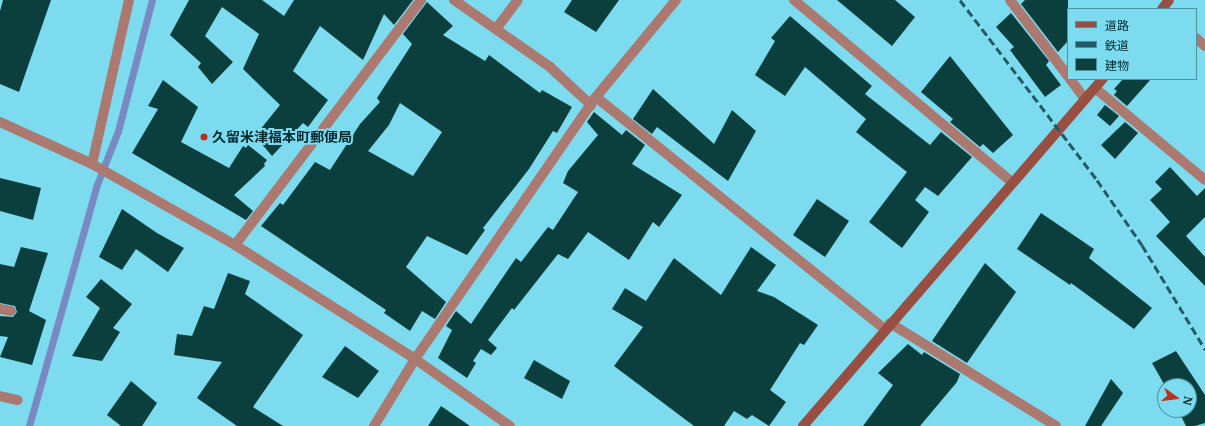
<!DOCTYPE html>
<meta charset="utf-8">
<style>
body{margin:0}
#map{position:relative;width:1205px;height:426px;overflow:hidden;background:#7cdbee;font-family:Merriweather,"Noto Sans JP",serif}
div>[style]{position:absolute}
.stream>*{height:7px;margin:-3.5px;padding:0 3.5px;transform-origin:3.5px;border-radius:3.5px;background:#7989c1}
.building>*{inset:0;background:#0b3f3d}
.lane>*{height:10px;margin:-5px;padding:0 5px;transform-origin:5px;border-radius:5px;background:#ab796f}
.street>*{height:10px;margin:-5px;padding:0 5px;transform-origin:5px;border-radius:5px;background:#ab796f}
.secondary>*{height:10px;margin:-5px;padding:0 5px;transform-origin:5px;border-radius:5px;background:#984f42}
.rail>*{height:3px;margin-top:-1.5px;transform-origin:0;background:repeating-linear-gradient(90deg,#225a65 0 8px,transparent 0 12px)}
.dots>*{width:11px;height:11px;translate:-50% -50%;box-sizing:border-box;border:2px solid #7cdbee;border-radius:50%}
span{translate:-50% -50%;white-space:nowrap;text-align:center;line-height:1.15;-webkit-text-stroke:4px #7cdbee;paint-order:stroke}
.poi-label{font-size:14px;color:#002930;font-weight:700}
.left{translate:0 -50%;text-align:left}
.legend{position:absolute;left:1067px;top:8px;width:130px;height:72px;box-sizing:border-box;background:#7cdbee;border:1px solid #4a94a2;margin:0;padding:5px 7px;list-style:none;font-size:12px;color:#002930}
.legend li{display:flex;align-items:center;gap:8px;height:20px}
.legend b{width:20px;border:1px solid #4a94a2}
.north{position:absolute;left:1157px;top:378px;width:40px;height:40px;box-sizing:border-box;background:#7cdbee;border:1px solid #4a94a2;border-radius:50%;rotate:104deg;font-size:11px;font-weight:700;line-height:16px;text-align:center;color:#002930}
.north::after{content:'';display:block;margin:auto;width:14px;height:18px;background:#bd311c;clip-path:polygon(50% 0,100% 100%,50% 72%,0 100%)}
</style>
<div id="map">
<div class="stream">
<i style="left:29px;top:426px;width:248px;rotate:-74.3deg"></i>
<i style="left:96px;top:187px;width:60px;rotate:-68.6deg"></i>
<i style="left:118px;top:131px;width:135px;rotate:-75.5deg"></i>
</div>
<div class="building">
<i style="clip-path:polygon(3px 0,51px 0,19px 92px,0 84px,0 11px)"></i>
<i style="clip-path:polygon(189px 0,262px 0,284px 16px,294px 0,413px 0,394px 25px,384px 14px,363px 60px,320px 26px,293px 71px,328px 100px,308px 127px,303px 123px,272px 156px,255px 136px,280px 105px,243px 69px,259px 34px,222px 7px,205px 36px,233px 62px,212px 84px,198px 67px,201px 63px,170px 35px)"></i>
<i style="clip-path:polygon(572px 0,619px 0,596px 32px,564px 12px)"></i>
<i style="clip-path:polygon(837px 0,895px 0,915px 17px,892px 46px)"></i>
<i style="clip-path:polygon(1025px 0,1068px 0,1068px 41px,1058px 52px,1021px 4px)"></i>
<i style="clip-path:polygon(evenodd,427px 2px,453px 26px,443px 35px,485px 61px,489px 55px,540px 93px,542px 90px,572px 107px,557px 133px,553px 131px,529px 169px,483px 228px,485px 230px,467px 255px,427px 236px,406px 267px,446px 302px,435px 319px,422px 311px,410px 331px,384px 313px,386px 310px,261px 226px,280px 203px,283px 205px,315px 162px,330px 170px,360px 124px,380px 102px,377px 98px,412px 44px,403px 34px,427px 2px,400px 103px,442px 132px,413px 176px,368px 151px,389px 125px,400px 103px)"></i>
<i style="clip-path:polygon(1011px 13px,1049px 61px,1046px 65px,1061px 85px,1045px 97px,1010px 50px,1014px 47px,996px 27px)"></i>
<i style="clip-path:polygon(790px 16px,872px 86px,865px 94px,930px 145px,941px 132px,972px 157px,938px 196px,925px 187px,915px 200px,929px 212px,902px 248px,869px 222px,907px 172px,856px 132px,866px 119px,805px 67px,785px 96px,755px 75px,775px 41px,771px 38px)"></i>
<i style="clip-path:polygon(950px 56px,1013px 135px,993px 153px,983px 144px,980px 147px,950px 122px,953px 119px,921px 92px)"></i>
<i style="clip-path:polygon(1123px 79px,1151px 79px,1127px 106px,1114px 95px,1117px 91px,1114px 89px)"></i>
<i style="clip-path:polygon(163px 80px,198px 107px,181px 142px,229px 168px,243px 146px,246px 148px,248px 145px,267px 160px,264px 164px,265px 166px,234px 195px,253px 211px,246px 220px,132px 153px,158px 109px,148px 106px)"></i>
<i style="clip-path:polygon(653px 89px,714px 144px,732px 110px,756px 131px,728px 181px,657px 127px,652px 134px,633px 119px)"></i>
<i style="clip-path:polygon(1105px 105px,1119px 116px,1110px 126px,1097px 115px)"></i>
<i style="clip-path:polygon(594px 112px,622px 135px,626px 130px,645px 145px,632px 164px,682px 195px,659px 227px,653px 222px,629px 260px,588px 232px,568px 259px,558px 254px,514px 310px,512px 308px,488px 340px,497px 348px,491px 355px,481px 349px,473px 361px,476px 363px,467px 378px,438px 358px,452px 330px,446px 326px,456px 311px,471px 324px,516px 258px,521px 262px,548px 227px,553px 230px,578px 192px,563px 183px,568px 171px,598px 135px,587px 122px)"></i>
<i style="clip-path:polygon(1125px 122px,1138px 133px,1115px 159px,1101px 145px)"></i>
<i style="clip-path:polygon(1170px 167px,1197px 196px,1205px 188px,1205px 217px,1186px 236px,1205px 257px,1205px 286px,1156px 236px,1170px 222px,1150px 200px,1162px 189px,1155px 182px)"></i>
<i style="clip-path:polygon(0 178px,41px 188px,33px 220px,0 211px)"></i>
<i style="clip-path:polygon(817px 199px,849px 221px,825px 257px,793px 235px)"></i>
<i style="clip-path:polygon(122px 209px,157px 233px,184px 248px,168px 272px,136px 249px,122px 270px,99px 257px)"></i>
<i style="clip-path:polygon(1041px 213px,1094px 249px,1089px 258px,1152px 308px,1134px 329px,1071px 283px,1070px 285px,1017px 249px)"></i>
<i style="clip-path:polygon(21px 247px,48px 253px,29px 311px,46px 320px,32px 365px,0 357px,8px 337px,0 336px,0 316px,13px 317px,17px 312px,15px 306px,0 303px,0 264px,14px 267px)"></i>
<i style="clip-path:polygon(751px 247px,776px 265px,757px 291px,774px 297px,818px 325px,804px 345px,800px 343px,770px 390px,786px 402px,769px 426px,752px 415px,747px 419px,734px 411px,724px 426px,694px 426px,614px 366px,643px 327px,612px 309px,625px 288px,646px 301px,674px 258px,721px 295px)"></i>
<i style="clip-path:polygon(985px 263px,1016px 292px,967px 363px,932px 341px)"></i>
<i style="clip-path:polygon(228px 273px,250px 281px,245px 294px,303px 335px,253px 407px,283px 426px,237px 426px,197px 398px,222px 362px,174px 355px,177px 334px,192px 336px,204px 306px,214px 309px)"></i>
<i style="clip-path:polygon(101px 279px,132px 304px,113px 328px,120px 332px,102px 361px,72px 356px,100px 308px,86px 297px)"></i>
<i style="clip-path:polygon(908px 344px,922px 355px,924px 352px,960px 374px,957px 382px,920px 426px,863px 426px,893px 385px,878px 373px)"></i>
<i style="clip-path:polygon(345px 346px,379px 371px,358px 398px,322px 377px)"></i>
<i style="clip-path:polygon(1176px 351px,1205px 395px,1205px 423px,1195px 426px,1186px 426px,1178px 410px,1189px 410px,1189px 386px,1165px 386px,1152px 363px)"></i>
<i style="clip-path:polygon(534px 360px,570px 381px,562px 399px,524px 378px)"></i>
<i style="clip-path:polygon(1111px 379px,1123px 393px,1101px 426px,1085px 426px)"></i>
<i style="clip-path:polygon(131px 381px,157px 403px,142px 426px,121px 426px,107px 415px)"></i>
<i style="clip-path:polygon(441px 406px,470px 426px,428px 426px)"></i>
</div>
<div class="lane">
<i style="left:496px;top:29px;width:36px;rotate:-53deg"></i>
<i style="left:1196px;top:38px;width:12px;rotate:42deg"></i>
<i style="left:890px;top:323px;width:195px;rotate:31.8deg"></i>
</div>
<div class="street">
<i style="left:454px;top:0;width:117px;rotate:34.9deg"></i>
<i style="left:550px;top:67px;width:56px;rotate:42.8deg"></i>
<i style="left:794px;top:0;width:284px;rotate:39.9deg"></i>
<i style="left:1010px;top:0;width:96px;rotate:52.7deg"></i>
<i style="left:1070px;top:79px;width:25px;rotate:53deg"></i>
<i style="left:1095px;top:88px;width:143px;rotate:39.9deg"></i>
<i style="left:596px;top:97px;width:371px;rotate:38.8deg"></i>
<i style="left:0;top:122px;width:101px;rotate:24.5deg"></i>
<i style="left:92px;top:164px;width:164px;rotate:29.5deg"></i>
<i style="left:235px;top:245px;width:213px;rotate:32.3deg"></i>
<i style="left:415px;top:359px;width:116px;rotate:35.2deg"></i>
<i style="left:92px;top:164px;width:168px;rotate:-77.3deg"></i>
<i style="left:235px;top:245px;width:308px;rotate:-52.8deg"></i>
<i style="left:0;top:309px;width:11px;rotate:10deg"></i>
<i style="left:0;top:396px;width:18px;rotate:13deg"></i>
<i style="left:374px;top:426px;width:79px;rotate:-58.5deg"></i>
<i style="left:415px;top:359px;width:318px;rotate:-55.4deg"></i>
<i style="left:596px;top:97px;width:126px;rotate:-50.5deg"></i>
</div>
<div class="secondary">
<i style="left:1162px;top:9px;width:11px;rotate:-52deg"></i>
<i style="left:803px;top:426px;width:459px;rotate:-49.2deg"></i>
</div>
<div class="rail">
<i style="left:960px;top:0;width:226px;rotate:52.7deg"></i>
<i style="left:1097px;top:180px;width:79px;rotate:55.3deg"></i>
<i style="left:1142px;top:245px;width:122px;rotate:58.8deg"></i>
</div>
<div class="dots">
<i style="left:204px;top:137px;background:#bd311c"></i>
</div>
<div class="poi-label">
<span class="left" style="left:212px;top:137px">久留米津福本町郵便局</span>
</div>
<ul class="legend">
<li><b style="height:5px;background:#984f42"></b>道路</li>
<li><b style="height:5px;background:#225a65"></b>鉄道</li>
<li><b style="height:11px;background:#0b3f3d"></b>建物</li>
</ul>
<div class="north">N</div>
</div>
